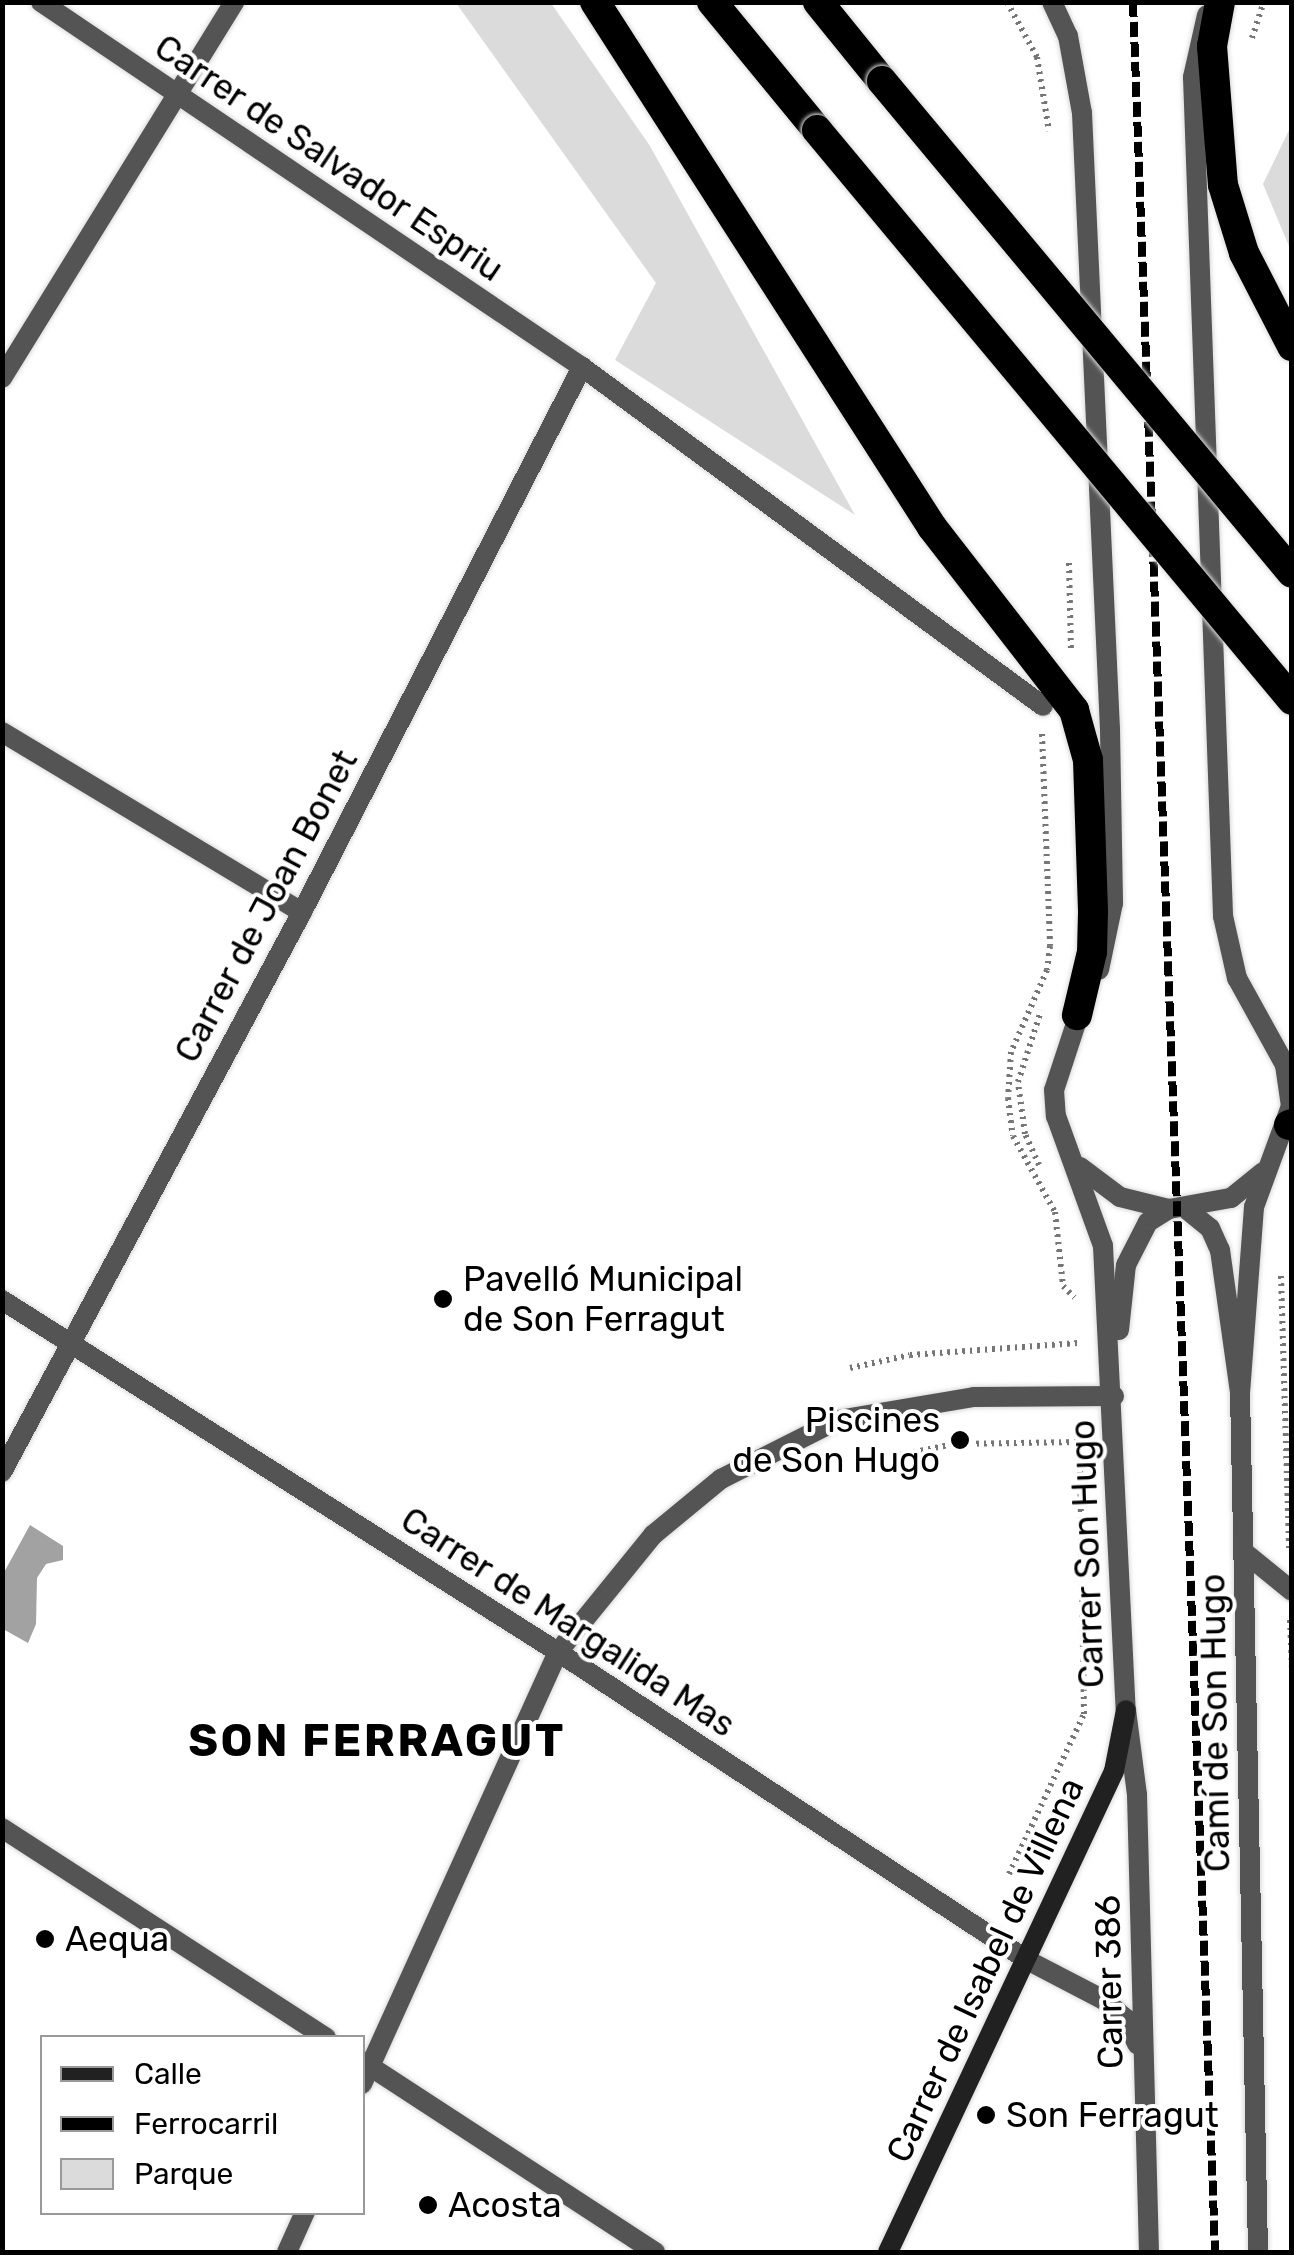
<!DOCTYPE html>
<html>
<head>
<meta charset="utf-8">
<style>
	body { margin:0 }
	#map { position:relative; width:1294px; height:2255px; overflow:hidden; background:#fff; font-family:Rubik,sans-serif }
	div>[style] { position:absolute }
	.green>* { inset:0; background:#dbdbdb }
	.water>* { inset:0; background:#a2a2a2 }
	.path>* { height:6px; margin-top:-3px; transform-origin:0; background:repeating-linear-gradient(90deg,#767676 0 2.5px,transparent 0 7.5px) }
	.roads { filter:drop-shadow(0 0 2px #dbdbdb) drop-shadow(0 0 2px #dbdbdb) }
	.street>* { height:20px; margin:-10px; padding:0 10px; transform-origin:10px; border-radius:10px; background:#545454 }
	.secondary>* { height:20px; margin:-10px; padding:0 10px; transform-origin:10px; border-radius:10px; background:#212121 }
	.highway>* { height:30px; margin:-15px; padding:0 15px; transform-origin:15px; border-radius:15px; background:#000 }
	.rail>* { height:8px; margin-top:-4px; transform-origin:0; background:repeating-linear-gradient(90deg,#000 0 15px,transparent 0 20px) }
	.bridges { filter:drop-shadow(0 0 2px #dbdbdb) drop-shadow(0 0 2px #dbdbdb) }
	.highway-bridge>* { height:30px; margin:-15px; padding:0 15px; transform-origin:15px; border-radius:15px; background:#000 }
	.dots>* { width:28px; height:28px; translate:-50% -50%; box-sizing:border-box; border:5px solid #fff; border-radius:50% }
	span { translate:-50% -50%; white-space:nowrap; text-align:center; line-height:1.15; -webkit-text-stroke:8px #fff; paint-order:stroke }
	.street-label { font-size:35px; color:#000 }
	.poi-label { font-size:35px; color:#000 }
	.left { translate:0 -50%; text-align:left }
	.right { translate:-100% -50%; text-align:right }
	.district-label { font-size:45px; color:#000; font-weight:700; letter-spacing:2.5px }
	.frame { position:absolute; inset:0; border:5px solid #000; pointer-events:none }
	.legend { position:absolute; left:40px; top:2035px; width:325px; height:180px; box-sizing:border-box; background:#fff; border:2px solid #999; margin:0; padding:12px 18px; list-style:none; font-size:30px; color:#000 }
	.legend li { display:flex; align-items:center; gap:20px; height:50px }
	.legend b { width:50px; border:2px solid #999 }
</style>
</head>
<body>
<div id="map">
	<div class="green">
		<div style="clip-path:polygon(456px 3px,551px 3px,650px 146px,855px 515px,615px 360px,656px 283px)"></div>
		<div style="clip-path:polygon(1291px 126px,1291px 251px,1263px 184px)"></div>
	</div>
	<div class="water">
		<div style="clip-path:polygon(30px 1525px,63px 1546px,63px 1560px,46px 1564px,37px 1578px,36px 1624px,28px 1643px,3px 1629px,2px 1576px)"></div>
	</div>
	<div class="path">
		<div style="left:1007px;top:2px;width:63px;rotate:61.4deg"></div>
		<div style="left:1037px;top:57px;width:75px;rotate:80.8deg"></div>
		<div style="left:1252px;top:38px;width:38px;rotate:-72deg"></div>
		<div style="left:1069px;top:563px;width:87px;rotate:88.7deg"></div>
		<div style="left:1042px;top:734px;width:212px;rotate:87.8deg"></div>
		<div style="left:1050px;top:946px;width:24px;rotate:97deg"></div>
		<div style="left:1047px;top:970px;width:90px;rotate:113.7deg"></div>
		<div style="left:1011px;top:1052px;width:46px;rotate:93.7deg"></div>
		<div style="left:1008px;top:1098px;width:38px;rotate:83deg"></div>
		<div style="left:1013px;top:1136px;width:87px;rotate:61.1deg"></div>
		<div style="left:1055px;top:1212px;width:74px;rotate:83.8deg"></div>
		<div style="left:1063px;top:1286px;width:16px;rotate:45deg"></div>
		<div style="left:1039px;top:1165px;width:34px;rotate:-114deg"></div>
		<div style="left:1025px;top:1134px;width:52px;rotate:-97.7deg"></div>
		<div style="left:1018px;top:1082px;width:75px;rotate:-72.1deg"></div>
		<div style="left:1281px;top:1276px;width:277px;rotate:88.3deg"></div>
		<div style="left:850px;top:1368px;width:61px;rotate:-12.2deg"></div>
		<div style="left:910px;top:1355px;width:168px;rotate:-4.1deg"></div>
		<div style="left:884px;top:1458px;width:71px;rotate:-11.3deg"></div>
		<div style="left:954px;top:1444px;width:125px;rotate:-0.9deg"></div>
		<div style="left:1290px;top:1620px;width:49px;rotate:87.7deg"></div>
		<div style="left:1009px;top:1874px;width:177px;rotate:-64.9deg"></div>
		<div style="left:1084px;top:1714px;width:255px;rotate:-90.9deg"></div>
	</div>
	<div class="roads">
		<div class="street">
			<div style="left:41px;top:2px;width:653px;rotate:34.01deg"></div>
			<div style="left:582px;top:367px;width:572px;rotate:36.33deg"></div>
			<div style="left:1052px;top:2px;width:38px;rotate:65deg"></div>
			<div style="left:1068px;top:36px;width:78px;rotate:79.7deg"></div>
			<div style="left:1082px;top:113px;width:617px;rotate:87.4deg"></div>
			<div style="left:1110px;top:729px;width:174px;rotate:89deg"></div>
			<div style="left:1113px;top:903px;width:68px;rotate:101.8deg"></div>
			<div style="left:1207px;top:15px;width:64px;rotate:102.7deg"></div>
			<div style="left:1193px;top:77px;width:840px;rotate:87.95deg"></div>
			<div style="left:1223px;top:916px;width:64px;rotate:77.3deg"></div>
			<div style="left:1237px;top:978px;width:99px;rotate:61.1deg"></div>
			<div style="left:1285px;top:1065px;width:41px;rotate:81.7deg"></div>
			<div style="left:1291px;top:1106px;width:108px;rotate:110.1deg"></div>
			<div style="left:1254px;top:1207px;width:186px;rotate:94.3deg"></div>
			<div style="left:2px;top:378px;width:442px;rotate:-58.3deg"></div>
			<div style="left:2px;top:732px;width:350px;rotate:31deg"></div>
			<div style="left:1082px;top:1005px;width:89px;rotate:108.2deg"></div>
			<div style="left:1054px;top:1090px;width:26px;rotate:86deg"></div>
			<div style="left:1056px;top:1116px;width:138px;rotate:70.1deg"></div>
			<div style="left:1103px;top:1246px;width:465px;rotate:87.2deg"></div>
			<div style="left:1126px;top:1710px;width:86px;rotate:82.6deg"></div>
			<div style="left:1137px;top:1795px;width:457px;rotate:88.5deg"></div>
			<div style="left:1080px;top:1167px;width:50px;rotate:36.9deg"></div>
			<div style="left:1120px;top:1197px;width:50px;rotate:13.8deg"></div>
			<div style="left:1169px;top:1209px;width:63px;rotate:-10.1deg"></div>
			<div style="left:1231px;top:1198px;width:41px;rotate:-39.1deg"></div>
			<div style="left:1185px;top:1208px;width:32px;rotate:39deg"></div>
			<div style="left:1210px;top:1228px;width:24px;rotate:66deg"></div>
			<div style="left:1220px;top:1250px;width:143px;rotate:82deg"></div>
			<div style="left:1240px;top:1392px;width:860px;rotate:88.8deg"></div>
			<div style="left:2px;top:1300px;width:658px;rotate:32.34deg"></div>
			<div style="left:558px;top:1652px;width:561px;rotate:33.29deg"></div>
			<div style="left:1027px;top:1960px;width:87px;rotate:27.5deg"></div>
			<div style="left:1104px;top:2000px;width:28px;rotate:41deg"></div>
			<div style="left:1125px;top:2018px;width:29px;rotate:65deg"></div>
			<div style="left:1119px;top:1330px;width:65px;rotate:-83.9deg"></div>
			<div style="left:1126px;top:1265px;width:48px;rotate:-62.9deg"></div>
			<div style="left:1148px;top:1222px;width:25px;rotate:-32deg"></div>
			<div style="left:2px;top:1472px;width:635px;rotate:-61.82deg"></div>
			<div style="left:302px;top:912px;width:613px;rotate:-62.81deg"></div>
			<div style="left:1244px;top:1552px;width:62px;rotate:39.1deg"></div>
			<div style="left:2px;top:1828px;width:386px;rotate:32.9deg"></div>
			<div style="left:362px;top:2061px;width:350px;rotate:33.1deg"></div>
			<div style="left:362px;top:2084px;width:474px;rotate:-65.6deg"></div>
			<div style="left:558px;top:1652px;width:151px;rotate:-50.9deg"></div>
			<div style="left:653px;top:1535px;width:88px;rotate:-39.5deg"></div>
			<div style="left:721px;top:1479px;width:131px;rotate:-26.8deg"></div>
			<div style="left:838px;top:1420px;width:138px;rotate:-9.6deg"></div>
			<div style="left:974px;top:1397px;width:140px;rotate:-0.4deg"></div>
			<div style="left:287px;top:2252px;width:44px;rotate:-65.8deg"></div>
		</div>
		<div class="secondary">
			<div style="left:888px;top:2252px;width:531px;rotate:-64.83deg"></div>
			<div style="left:1114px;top:1771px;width:62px;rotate:-78.9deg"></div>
		</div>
		<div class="highway">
			<div style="left:595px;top:2px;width:624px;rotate:57.3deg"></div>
			<div style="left:932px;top:527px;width:232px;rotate:52.2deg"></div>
			<div style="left:1074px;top:710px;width:52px;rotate:74.4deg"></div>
			<div style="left:1088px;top:760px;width:152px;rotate:88.1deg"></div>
			<div style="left:1093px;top:912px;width:40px;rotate:91.4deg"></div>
			<div style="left:1092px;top:952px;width:65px;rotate:103.4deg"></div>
			<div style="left:712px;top:2px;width:166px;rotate:50.6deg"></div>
			<div style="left:818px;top:2px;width:102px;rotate:51deg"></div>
			<div style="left:1220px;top:2px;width:45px;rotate:100.3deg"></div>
			<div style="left:1212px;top:46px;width:139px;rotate:85.5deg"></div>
			<div style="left:1223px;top:185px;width:71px;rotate:72.8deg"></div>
			<div style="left:1244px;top:253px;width:105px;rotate:62.7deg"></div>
			<div style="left:1289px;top:1125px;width:3px;rotate:-18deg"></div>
		</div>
	</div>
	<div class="rail">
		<div style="left:1133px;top:2px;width:2251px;rotate:87.91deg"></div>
	</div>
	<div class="bridges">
		<div class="highway-bridge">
			<div style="left:882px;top:81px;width:640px;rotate:50.19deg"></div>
			<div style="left:817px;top:130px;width:742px;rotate:50.19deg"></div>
		</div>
	</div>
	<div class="dots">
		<div style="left:443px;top:1299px;background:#000"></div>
		<div style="left:960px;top:1440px;background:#000"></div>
		<div style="left:45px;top:1939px;background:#000"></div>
		<div style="left:986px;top:2115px;background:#000"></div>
		<div style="left:428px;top:2205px;background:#000"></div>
	</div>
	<div class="street-label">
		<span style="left:329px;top:158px;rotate:34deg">Carrer de Salvador Espriu</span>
		<span style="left:266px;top:906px;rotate:-62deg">Carrer de Joan Bonet</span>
		<span style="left:1087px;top:1554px;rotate:-92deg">Carrer Son Hugo</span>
		<span style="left:568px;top:1622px;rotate:33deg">Carrer de Margalida Mas</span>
		<span style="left:1215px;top:1723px;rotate:-91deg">Camí de Son Hugo</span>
		<span style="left:985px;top:1970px;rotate:-65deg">Carrer de Isabel de Villena</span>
		<span style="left:1109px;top:1982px;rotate:-91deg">Carrer 386</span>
	</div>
	<div class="poi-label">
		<span class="left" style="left:463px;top:1299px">Pavelló Municipal<br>de Son Ferragut</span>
		<span class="right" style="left:940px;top:1440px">Piscines<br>de Son Hugo</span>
		<span class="left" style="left:65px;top:1939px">Aequa</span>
		<span class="left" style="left:1006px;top:2115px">Son Ferragut</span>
		<span class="left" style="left:448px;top:2205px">Acosta</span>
	</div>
	<div class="district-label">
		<span style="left:377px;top:1741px">SON FERRAGUT</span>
	</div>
	<div class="frame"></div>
	<ul class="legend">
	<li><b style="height:12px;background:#212121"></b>Calle</li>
	<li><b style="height:12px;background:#000"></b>Ferrocarril</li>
	<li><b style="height:28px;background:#dbdbdb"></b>Parque</li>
	</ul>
</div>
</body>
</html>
